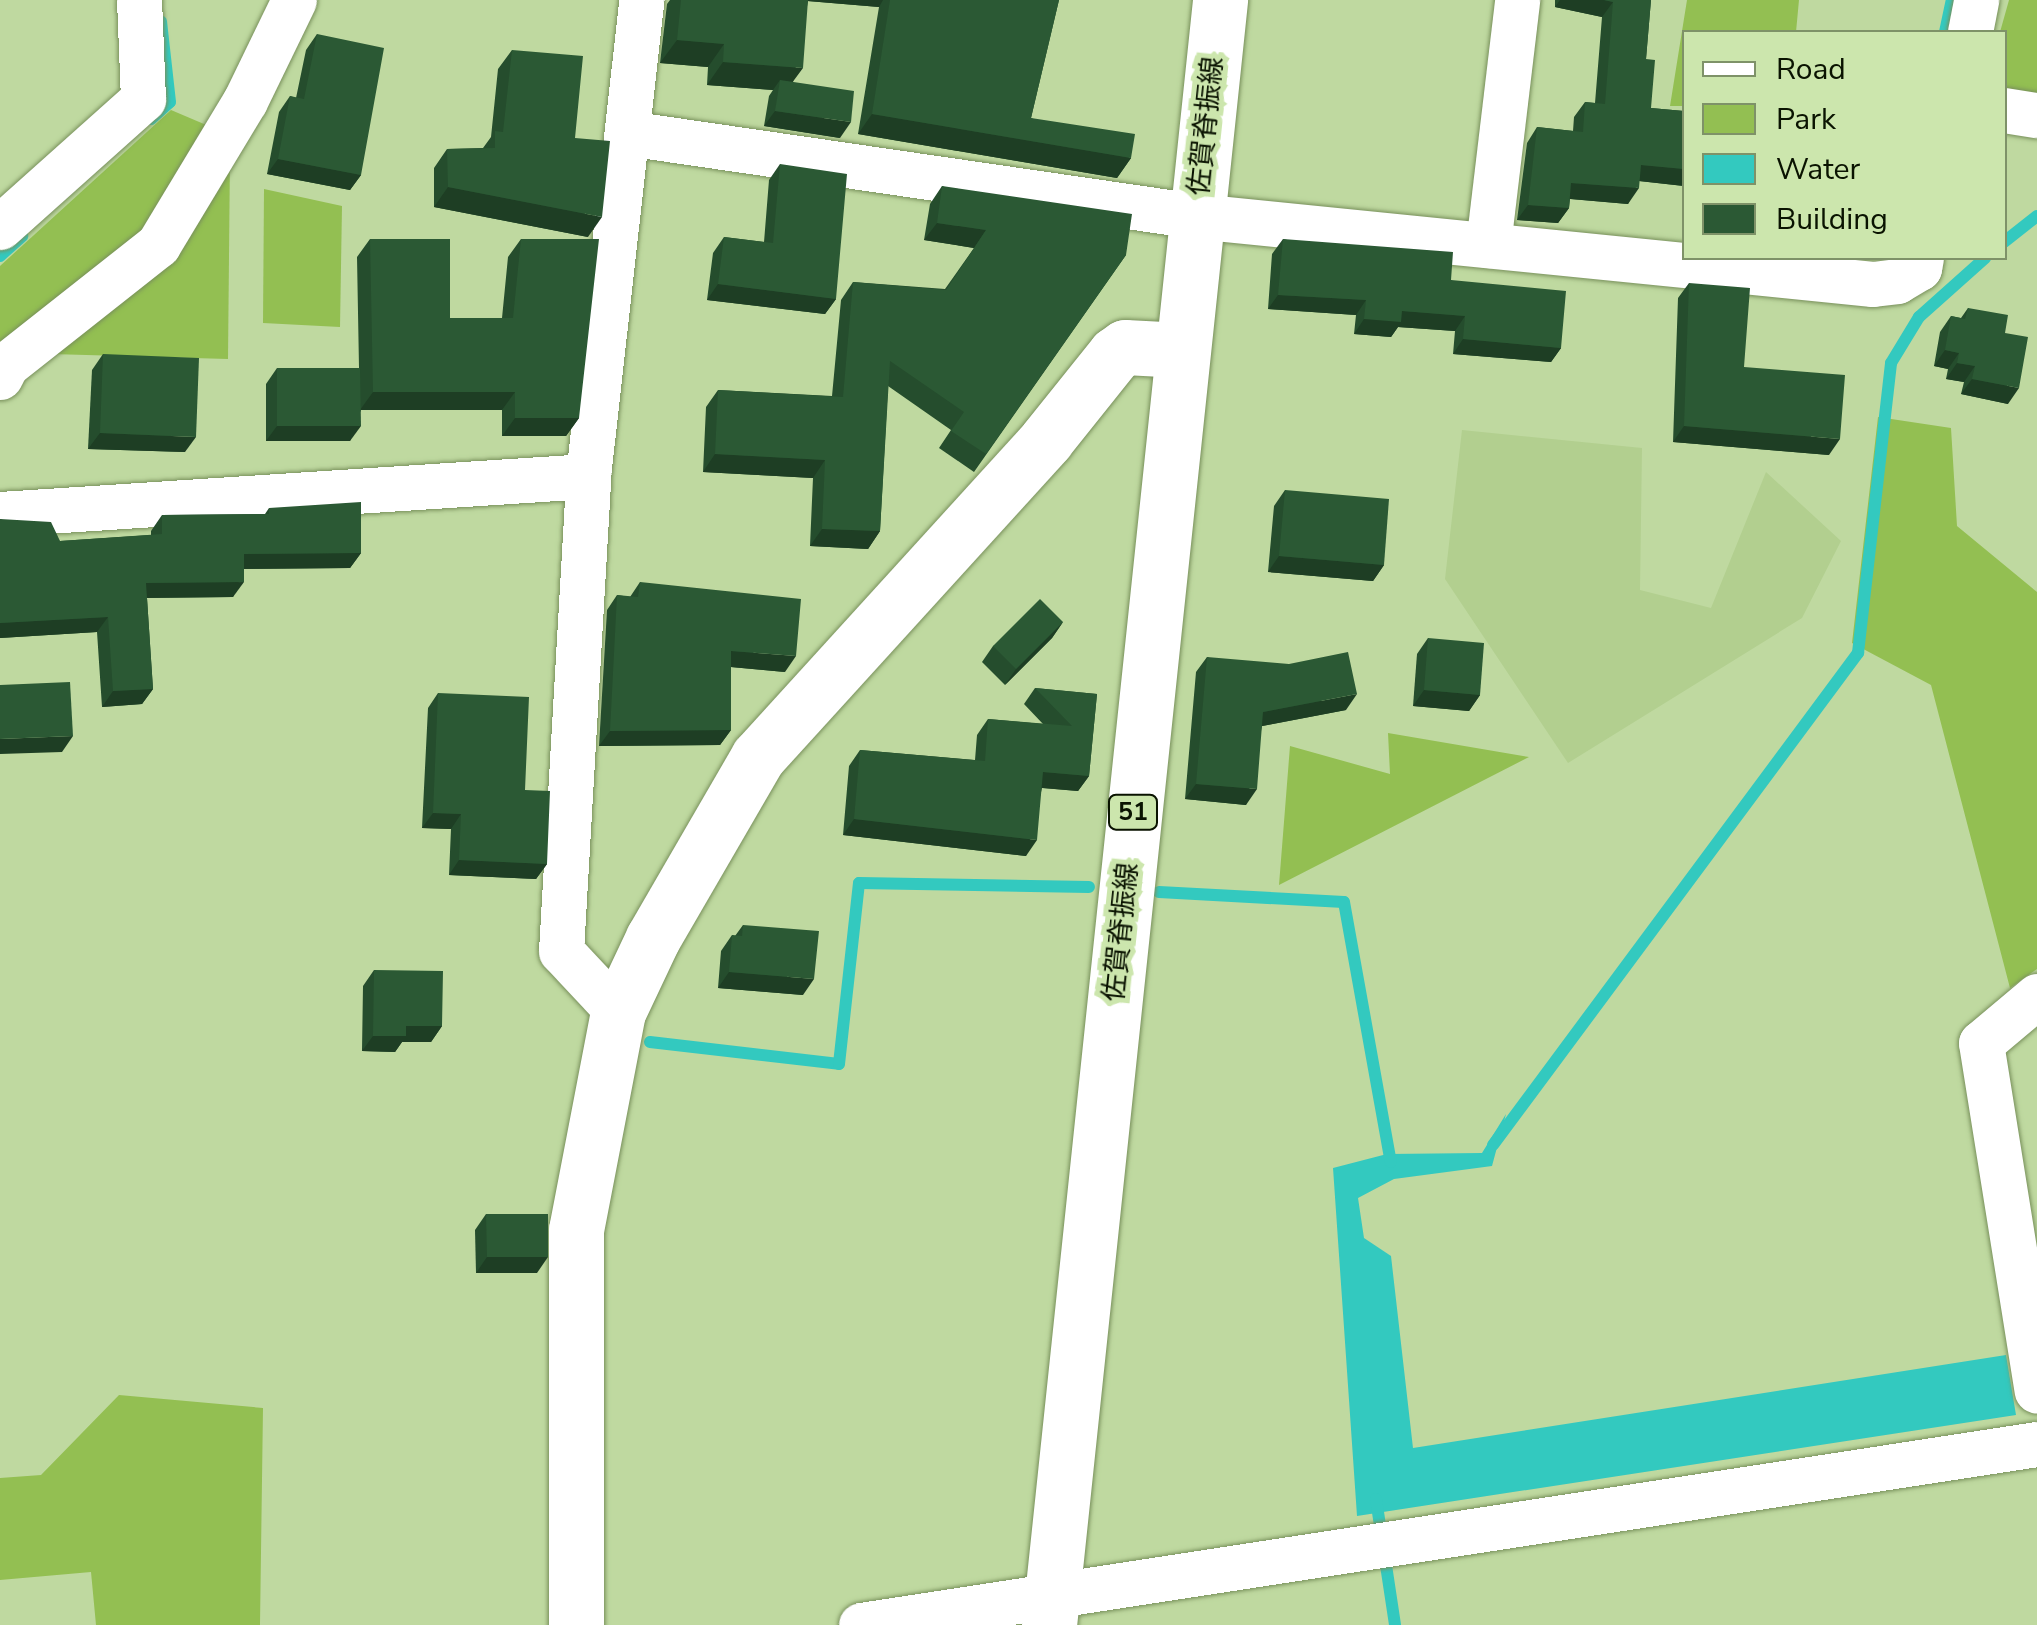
<!DOCTYPE html>
<html>
<head>
<meta charset="utf-8">
<style>
	body { margin:0 }
	#map { position:relative; width:2037px; height:1625px; overflow:hidden; background:#bfd9a0; font-family:"Nunito Sans","Noto Sans JP",sans-serif }
	div>[style] { position:absolute }
	.built>* { inset:0; background:#b2cf8f }
	.green>* { inset:0; background:#93bf52 }
	.water>* { inset:0; background:#33c9bf }
	.stream>* { height:12px; margin:-6px; padding:0 6px; transform-origin:6px; border-radius:6px; background:#33c9bf }
	.roads { filter:drop-shadow(0 0 2px #78905b) drop-shadow(0 0 2px #78905b) }
	.minor>* { height:45px; margin:-22.5px; padding:0 22.5px; transform-origin:22.5px; border-radius:22.5px; background:#fff }
	.tertiary>* { height:55px; margin:-27.5px; padding:0 27.5px; transform-origin:27.5px; border-radius:27.5px; background:#fff }
	.primary>* { height:55px; margin:-27.5px; padding:0 27.5px; transform-origin:27.5px; border-radius:27.5px; background:#fff }
	.wall>* { inset:0; background:#254d2d }
	.shaded-wall>* { inset:0; background:#1e3e24 }
	.building>* { inset:0; background:#2b5934 }
	span { translate:-50% -50%; white-space:nowrap; text-align:center; line-height:1.15; -webkit-text-stroke:10px #cce6ad; paint-order:stroke }
	.shield-label span { padding:2px 8px; background:#cce6ad; border:2px solid; border-radius:8px; -webkit-text-stroke-width:0 }
	.shield-label { font-size:25px; color:#0a1301; font-weight:700 }
	.street-label { font-size:28px; color:#0a1301 }
	.legend { position:absolute; left:1682px; top:30px; width:325px; height:230px; box-sizing:border-box; background:#cce6ad; border:2px solid #7e9268; margin:0; padding:12px 18px; list-style:none; font-size:30px; color:#0a1301 }
	.legend li { display:flex; align-items:center; gap:20px; height:50px }
	.legend b { width:50px; border:2px solid #7e9268 }
</style>
</head>
<body>
<div id="map">
	<div class="built">
		<div style="clip-path:polygon(1462px 430px,1642px 448px,1640px 590px,1711px 608px,1766px 472px,1841px 541px,1802px 618px,1568px 763px,1445px 579px)"></div>
	</div>
	<div class="green">
		<div style="clip-path:polygon(1687px 0,1799px 0,1796px 32px,1684px 32px,1684px 106px,1670px 106px)"></div>
		<div style="clip-path:polygon(2009px 0,2037px 0,2037px 100px,2005px 95px,2000px 32px)"></div>
		<div style="clip-path:polygon(171px 110px,211px 127px,155px 236px,0 351px,0 266px)"></div>
		<div style="clip-path:polygon(230px 154px,228px 359px,51px 354px)"></div>
		<div style="clip-path:polygon(264px 189px,342px 206px,340px 327px,263px 323px)"></div>
		<div style="clip-path:polygon(1878px 417px,1951px 428px,1957px 526px,2037px 592px,2037px 969px,2010px 988px,1931px 685px,1852px 643px)"></div>
		<div style="clip-path:polygon(1388px 733px,1529px 757px,1279px 885px,1290px 746px,1390px 774px)"></div>
		<div style="clip-path:polygon(119px 1395px,263px 1408px,260px 1625px,96px 1625px,91px 1572px,0 1580px,0 1478px,41px 1475px)"></div>
	</div>
	<div class="water">
		<div style="clip-path:polygon(1506px 1114px,1492px 1166px,1394px 1179px,1358px 1198px,1364px 1238px,1391px 1256px,1413px 1448px,2006px 1355px,2016px 1415px,1357px 1516px,1333px 1168px,1387px 1154px,1482px 1153px)"></div>
	</div>
	<div class="stream">
		<div style="left:1945px;top:32px;width:33px;rotate:-78deg"></div>
		<div style="left:151px;top:119px;width:25px;rotate:-42deg"></div>
		<div style="left:170px;top:102px;width:81px;rotate:-96.4deg"></div>
		<div style="left:2004px;top:242px;width:42px;rotate:-38.2deg"></div>
		<div style="left:0;top:256px;width:30px;rotate:-42deg"></div>
		<div style="left:1159px;top:892px;width:185px;rotate:3.1deg"></div>
		<div style="left:1344px;top:902px;width:264px;rotate:79.8deg"></div>
		<div style="left:650px;top:1042px;width:190px;rotate:6.6deg"></div>
		<div style="left:839px;top:1064px;width:182px;rotate:-83.7deg"></div>
		<div style="left:859px;top:883px;width:230px;rotate:1deg"></div>
		<div style="left:1493px;top:1145px;width:613px;rotate:-53.43deg"></div>
		<div style="left:1858px;top:653px;width:292px;rotate:-83.5deg"></div>
		<div style="left:1891px;top:363px;width:54px;rotate:-58.7deg"></div>
		<div style="left:1919px;top:317px;width:89px;rotate:-41.8deg"></div>
		<div style="left:1376px;top:1499px;width:127px;rotate:81.4deg"></div>
	</div>
	<div class="roads">
		<div class="minor">
			<div style="left:1970px;top:32px;width:33px;rotate:-79deg"></div>
			<div style="left:2004px;top:110px;width:33px;rotate:9deg"></div>
			<div style="left:627px;top:133px;width:575px;rotate:8.3deg"></div>
			<div style="left:1196px;top:216px;width:680px;rotate:5.74deg"></div>
			<div style="left:1873px;top:284px;width:24px;rotate:-7deg"></div>
			<div style="left:1897px;top:281px;width:26px;rotate:-31deg"></div>
			<div style="left:1919px;top:268px;width:10px;rotate:-79deg"></div>
			<div style="left:0;top:227px;width:192px;rotate:-41.8deg"></div>
			<div style="left:143px;top:99px;width:99px;rotate:-92.3deg"></div>
			<div style="left:1488px;top:245px;width:247px;rotate:-83.2deg"></div>
			<div style="left:0;top:377px;width:13px;rotate:-63deg"></div>
			<div style="left:6px;top:365px;width:194px;rotate:-38.3deg"></div>
			<div style="left:158px;top:245px;width:168px;rotate:-58.9deg"></div>
			<div style="left:245px;top:101px;width:112px;rotate:-64.1deg"></div>
			<div style="left:0;top:514px;width:589px;rotate:-3.7deg"></div>
			<div style="left:2037px;top:996px;width:73px;rotate:140deg"></div>
			<div style="left:1981px;top:1043px;width:352px;rotate:80.9deg"></div>
			<div style="left:618px;top:1012px;width:83px;rotate:-133.1deg"></div>
			<div style="left:561px;top:951px;width:476px;rotate:-86.7deg"></div>
			<div style="left:588px;top:476px;width:479px;rotate:-83.6deg"></div>
			<div style="left:861px;top:1625px;width:1190px;rotate:-8.75deg"></div>
		</div>
		<div class="tertiary">
			<div style="left:576px;top:1625px;width:395px;rotate:-90deg"></div>
			<div style="left:576px;top:1230px;width:222px;rotate:-79.1deg"></div>
			<div style="left:618px;top:1012px;width:82px;rotate:-64.7deg"></div>
			<div style="left:653px;top:938px;width:209px;rotate:-59.9deg"></div>
			<div style="left:758px;top:757px;width:428px;rotate:-47.7deg"></div>
			<div style="left:1046px;top:440px;width:110px;rotate:-51.3deg"></div>
			<div style="left:1115px;top:354px;width:12px;rotate:-35deg"></div>
			<div style="left:1125px;top:347px;width:57px;rotate:3deg"></div>
		</div>
		<div class="primary">
			<div style="left:1049px;top:1625px;width:1634px;rotate:-83.99deg"></div>
		</div>
	</div>
	<div class="wall">
		<div style="clip-path:polygon(670px 0,1059px 0,1031px 118px,1131px 158px,1117px 178px,858px 134px,879px 7px,808px 1px,793px 82px,840px 138px,764px 126px,769px 96px,773px 90px,707px 85px,708px 67px,660px 63px,667px 4px)"></div>
		<div style="clip-path:polygon(1555px 0,1651px 0,1646px 59px,1651px 108px,1684px 111px,1684px 186px,1639px 181px,1628px 204px,1570px 199px,1569px 208px,1558px 223px,1517px 220px,1527px 143px,1537px 127px,1573px 131px,1574px 117px,1585px 102px,1595px 103px,1602px 17px,1555px 7px)"></div>
		<div style="clip-path:polygon(317px 34px,361px 175px,350px 190px,267px 174px,279px 112px,290px 96px,296px 98px,306px 50px)"></div>
		<div style="clip-path:polygon(512px 50px,575px 138px,588px 237px,434px 207px,434px 168px,447px 149px,483px 148px,491px 137px,498px 69px)"></div>
		<div style="clip-path:polygon(780px 164px,836px 299px,825px 314px,707px 300px,713px 253px,724px 237px,764px 242px,769px 180px)"></div>
		<div style="clip-path:polygon(942px 186px,1126px 255px,974px 472px,939px 448px,951px 430px,888px 386px,880px 531px,868px 549px,810px 546px,813px 478px,703px 472px,706px 407px,718px 390px,832px 396px,841px 300px,853px 282px,945px 289px,974px 248px,924px 240px,930px 204px)"></div>
		<div style="clip-path:polygon(370px 239px,450px 318px,502px 318px,508px 257px,521px 239px,579px 418px,566px 436px,502px 436px,502px 410px,361px 410px,350px 441px,266px 441px,266px 384px,277px 368px,359px 368px,357px 257px)"></div>
		<div style="clip-path:polygon(1283px 239px,1451px 280px,1561px 348px,1551px 362px,1453px 354px,1455px 331px,1398px 327px,1391px 337px,1354px 334px,1356px 315px,1268px 309px,1272px 254px)"></div>
		<div style="clip-path:polygon(1689px 283px,1744px 367px,1829px 455px,1673px 442px,1678px 298px)"></div>
		<div style="clip-path:polygon(1968px 308px,2005px 333px,2008px 404px,1961px 394px,1964px 382px,1946px 379px,1948px 369px,1934px 366px,1940px 332px,1951px 316px,1961px 318px)"></div>
		<div style="clip-path:polygon(103px 354px,185px 452px,88px 449px,92px 370px)"></div>
		<div style="clip-path:polygon(1285px 490px,1384px 565px,1373px 581px,1268px 572px,1274px 506px)"></div>
		<div style="clip-path:polygon(269px 508px,361px 553px,350px 568px,244px 569px,233px 597px,147px 598px,153px 689px,142px 704px,102px 707px,97px 632px,0 638px,0 519px,60px 541px,151px 535px,151px 531px,162px 515px,265px 514px)"></div>
		<div style="clip-path:polygon(640px 582px,785px 672px,731px 667px,731px 730px,720px 745px,599px 746px,607px 610px,617px 595px,630px 597px)"></div>
		<div style="clip-path:polygon(1063px 622px,1052px 638px,1005px 685px,982px 662px,993px 646px)"></div>
		<div style="clip-path:polygon(1428px 638px,1480px 695px,1469px 711px,1413px 706px,1417px 654px)"></div>
		<div style="clip-path:polygon(1207px 657px,1346px 710px,1262px 726px,1246px 805px,1185px 799px,1196px 672px)"></div>
		<div style="clip-path:polygon(1035px 688px,1097px 694px,1089px 776px,1078px 791px,1042px 788px,1026px 856px,843px 835px,849px 766px,860px 750px,975px 760px,977px 735px,988px 719px,1043px 724px,1024px 704px)"></div>
		<div style="clip-path:polygon(438px 693px,525px 790px,547px 864px,536px 879px,449px 875px,451px 829px,422px 828px,428px 708px)"></div>
		<div style="clip-path:polygon(743px 925px,803px 995px,718px 988px,721px 951px,732px 935px,735px 936px)"></div>
		<div style="clip-path:polygon(374px 970px,442px 1026px,431px 1042px,402px 1042px,395px 1052px,362px 1051px,363px 986px)"></div>
		<div style="clip-path:polygon(486px 1214px,537px 1273px,476px 1273px,475px 1230px)"></div>
	</div>
	<div class="shaded-wall">
		<div style="clip-path:polygon(807px 0,883px 0,879px 7px,807px 1px)"></div>
		<div style="clip-path:polygon(1560px 0,1604px 0,1613px 2px,1602px 17px,1555px 7px)"></div>
		<div style="clip-path:polygon(677px 40px,724px 44px,708px 67px,660px 63px)"></div>
		<div style="clip-path:polygon(723px 62px,803px 68px,786px 91px,780px 80px,773px 90px,707px 85px)"></div>
		<div style="clip-path:polygon(775px 111px,851px 122px,840px 138px,764px 126px)"></div>
		<div style="clip-path:polygon(872px 114px,1131px 158px,1117px 178px,858px 134px)"></div>
		<div style="clip-path:polygon(278px 159px,361px 175px,350px 190px,267px 174px)"></div>
		<div style="clip-path:polygon(1641px 165px,1684px 169px,1684px 186px,1630px 180px)"></div>
		<div style="clip-path:polygon(1571px 183px,1639px 188px,1628px 204px,1560px 198px)"></div>
		<div style="clip-path:polygon(448px 187px,602px 217px,588px 237px,434px 207px)"></div>
		<div style="clip-path:polygon(1528px 205px,1569px 208px,1558px 223px,1517px 220px)"></div>
		<div style="clip-path:polygon(937px 223px,986px 230px,974px 248px,924px 240px)"></div>
		<div style="clip-path:polygon(718px 284px,836px 299px,825px 314px,707px 300px)"></div>
		<div style="clip-path:polygon(1278px 295px,1366px 300px,1356px 315px,1268px 309px)"></div>
		<div style="clip-path:polygon(1402px 311px,1465px 316px,1455px 331px,1398px 327px,1391px 337px,1354px 334px,1364px 319px)"></div>
		<div style="clip-path:polygon(1463px 339px,1561px 348px,1551px 362px,1453px 354px)"></div>
		<div style="clip-path:polygon(1945px 350px,1959px 353px,1948px 369px,1934px 366px)"></div>
		<div style="clip-path:polygon(1957px 363px,1975px 366px,1964px 382px,1946px 379px)"></div>
		<div style="clip-path:polygon(1972px 379px,2019px 388px,2008px 404px,1961px 394px)"></div>
		<div style="clip-path:polygon(373px 392px,515px 392px,502px 410px,360px 410px)"></div>
		<div style="clip-path:polygon(515px 418px,579px 418px,566px 436px,502px 436px)"></div>
		<div style="clip-path:polygon(277px 426px,361px 426px,350px 441px,266px 441px)"></div>
		<div style="clip-path:polygon(1684px 426px,1840px 439px,1829px 455px,1673px 442px)"></div>
		<div style="clip-path:polygon(100px 433px,196px 437px,185px 452px,88px 449px)"></div>
		<div style="clip-path:polygon(715px 454px,825px 460px,813px 478px,703px 472px)"></div>
		<div style="clip-path:polygon(822px 529px,880px 531px,868px 549px,810px 546px)"></div>
		<div style="clip-path:polygon(361px 553px,350px 568px,233px 569px,244px 554px)"></div>
		<div style="clip-path:polygon(1279px 556px,1384px 565px,1373px 581px,1268px 572px)"></div>
		<div style="clip-path:polygon(244px 582px,233px 597px,135px 598px,146px 583px)"></div>
		<div style="clip-path:polygon(108px 617px,97px 632px,0 638px,0 623px)"></div>
		<div style="clip-path:polygon(1063px 622px,1052px 638px,1005px 685px,1016px 669px)"></div>
		<div style="clip-path:polygon(731px 651px,796px 656px,785px 672px,720px 666px)"></div>
		<div style="clip-path:polygon(153px 689px,142px 704px,102px 707px,113px 691px)"></div>
		<div style="clip-path:polygon(1424px 690px,1480px 695px,1469px 711px,1413px 706px)"></div>
		<div style="clip-path:polygon(1357px 694px,1346px 710px,1252px 728px,1263px 712px)"></div>
		<div style="clip-path:polygon(731px 730px,720px 745px,599px 746px,610px 731px)"></div>
		<div style="clip-path:polygon(73px 736px,62px 752px,0 754px,0 739px)"></div>
		<div style="clip-path:polygon(1043px 772px,1089px 776px,1078px 791px,1032px 787px)"></div>
		<div style="clip-path:polygon(1196px 784px,1257px 789px,1246px 805px,1185px 799px)"></div>
		<div style="clip-path:polygon(433px 813px,461px 814px,451px 829px,422px 828px)"></div>
		<div style="clip-path:polygon(854px 819px,1037px 840px,1026px 856px,843px 835px)"></div>
		<div style="clip-path:polygon(459px 860px,547px 864px,536px 879px,449px 875px)"></div>
		<div style="clip-path:polygon(729px 972px,814px 979px,803px 995px,718px 988px)"></div>
		<div style="clip-path:polygon(406px 1026px,442px 1026px,431px 1042px,402px 1042px,395px 1052px,362px 1051px,373px 1036px)"></div>
		<div style="clip-path:polygon(487px 1257px,548px 1257px,537px 1273px,476px 1273px)"></div>
	</div>
	<div class="building">
		<div style="clip-path:polygon(681px 0,808px 0,803px 68px,723px 62px,724px 44px,677px 40px)"></div>
		<div style="clip-path:polygon(890px 0,1059px 0,1031px 118px,1135px 134px,1131px 158px,872px 114px)"></div>
		<div style="clip-path:polygon(1604px 0,1651px 0,1646px 59px,1655px 60px,1651px 108px,1684px 111px,1684px 169px,1641px 165px,1639px 188px,1571px 183px,1569px 208px,1528px 205px,1537px 127px,1583px 132px,1585px 102px,1605px 104px,1613px 2px)"></div>
		<div style="clip-path:polygon(317px 34px,384px 48px,361px 175px,278px 159px,290px 96px,304px 99px)"></div>
		<div style="clip-path:polygon(512px 50px,583px 56px,575px 138px,610px 141px,602px 217px,448px 187px,447px 149px,495px 148px,495px 131px,503px 132px)"></div>
		<div style="clip-path:polygon(780px 80px,854px 91px,851px 122px,775px 111px)"></div>
		<div style="clip-path:polygon(780px 164px,847px 174px,836px 299px,718px 284px,724px 237px,773px 243px)"></div>
		<div style="clip-path:polygon(942px 186px,1132px 214px,1126px 255px,986px 454px,951px 431px,964px 412px,890px 361px,880px 531px,822px 529px,825px 460px,715px 454px,718px 390px,843px 397px,853px 282px,946px 290px,986px 230px,937px 223px)"></div>
		<div style="clip-path:polygon(370px 239px,450px 239px,450px 318px,513px 318px,521px 239px,599px 239px,579px 418px,515px 418px,515px 392px,373px 392px)"></div>
		<div style="clip-path:polygon(1283px 239px,1453px 252px,1451px 280px,1566px 291px,1561px 348px,1463px 339px,1465px 316px,1402px 311px,1401px 322px,1364px 319px,1366px 300px,1278px 295px)"></div>
		<div style="clip-path:polygon(1689px 283px,1750px 288px,1744px 367px,1845px 375px,1840px 439px,1684px 426px)"></div>
		<div style="clip-path:polygon(1968px 308px,2008px 315px,2005px 333px,2028px 337px,2019px 388px,1972px 379px,1975px 366px,1957px 363px,1959px 353px,1945px 350px,1951px 316px,1965px 319px)"></div>
		<div style="clip-path:polygon(103px 354px,199px 358px,196px 437px,100px 433px)"></div>
		<div style="clip-path:polygon(277px 368px,360px 368px,361px 426px,277px 426px)"></div>
		<div style="clip-path:polygon(1285px 490px,1389px 499px,1384px 565px,1279px 556px)"></div>
		<div style="clip-path:polygon(361px 502px,361px 553px,244px 554px,244px 582px,146px 583px,153px 689px,113px 691px,108px 617px,0 623px,0 519px,51px 522px,60px 541px,162px 534px,162px 515px,269px 514px,269px 508px)"></div>
		<div style="clip-path:polygon(640px 582px,801px 599px,796px 656px,731px 651px,731px 730px,610px 731px,617px 595px,638px 597px)"></div>
		<div style="clip-path:polygon(1040px 599px,1063px 622px,1016px 669px,993px 646px)"></div>
		<div style="clip-path:polygon(1428px 638px,1484px 643px,1480px 695px,1424px 690px)"></div>
		<div style="clip-path:polygon(1348px 652px,1357px 694px,1263px 712px,1257px 789px,1196px 784px,1207px 657px,1289px 664px)"></div>
		<div style="clip-path:polygon(70px 682px,73px 736px,0 739px,0 685px)"></div>
		<div style="clip-path:polygon(1035px 688px,1097px 694px,1089px 776px,1043px 772px,1037px 840px,854px 819px,860px 750px,985px 761px,988px 719px,1072px 726px)"></div>
		<div style="clip-path:polygon(438px 693px,529px 697px,525px 790px,550px 791px,547px 864px,459px 860px,461px 814px,433px 813px)"></div>
		<div style="clip-path:polygon(743px 925px,819px 931px,814px 979px,729px 972px,732px 935px,742px 936px)"></div>
		<div style="clip-path:polygon(374px 970px,443px 971px,442px 1026px,406px 1026px,406px 1036px,373px 1036px)"></div>
		<div style="clip-path:polygon(486px 1214px,548px 1214px,548px 1257px,487px 1257px)"></div>
	</div>
	<div class="shield-label">
		<span style="left:1133px;top:812px">51</span>
	</div>
	<div class="street-label">
		<span style="left:1206px;top:126px;rotate:-84deg">佐賀脊振線</span>
		<span style="left:1121px;top:932px;rotate:-84deg">佐賀脊振線</span>
	</div>
	<ul class="legend">
	<li><b style="height:12px;background:#fff"></b>Road</li>
	<li><b style="height:28px;background:#93bf52"></b>Park</li>
	<li><b style="height:28px;background:#33c9bf"></b>Water</li>
	<li><b style="height:28px;background:#2b5934"></b>Building</li>
	</ul>
</div>
</body>
</html>
